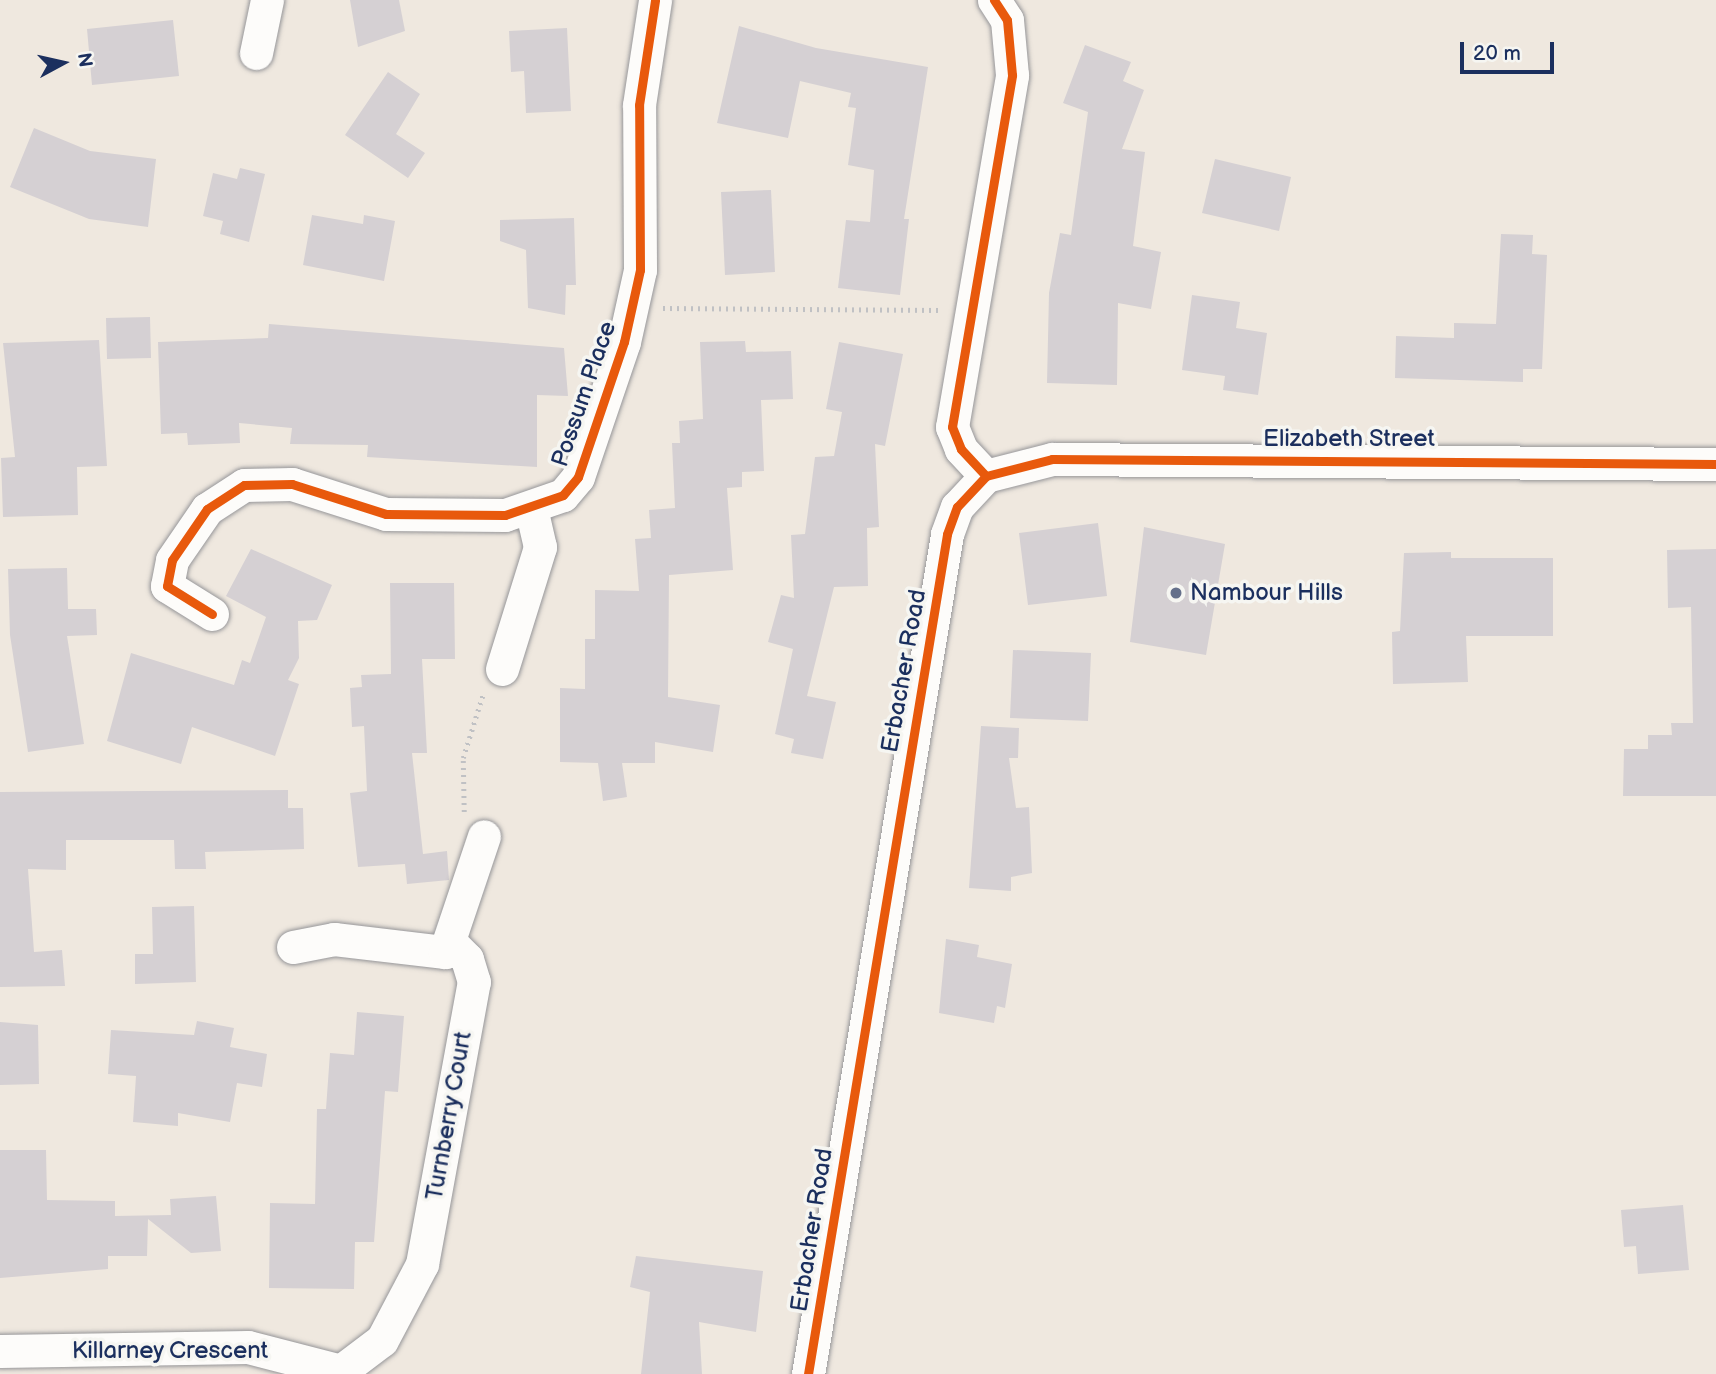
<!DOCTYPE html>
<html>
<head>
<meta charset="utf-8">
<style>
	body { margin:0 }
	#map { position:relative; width:1716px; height:1374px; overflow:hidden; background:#efe8df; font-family:"Balsamiq Sans",sans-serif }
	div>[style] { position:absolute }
	.building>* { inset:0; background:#d5d0d3 }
	.path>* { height:4.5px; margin-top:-2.25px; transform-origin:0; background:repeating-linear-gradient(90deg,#c0c1c4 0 2px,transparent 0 7px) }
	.roads { filter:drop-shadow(0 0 2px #969699) drop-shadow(0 0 2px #969699) }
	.minor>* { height:33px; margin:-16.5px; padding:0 16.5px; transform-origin:16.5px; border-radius:16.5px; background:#fdfcfa }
	.cycleway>* { height:9px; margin:-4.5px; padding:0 4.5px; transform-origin:4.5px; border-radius:4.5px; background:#e8590c }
	.dots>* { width:19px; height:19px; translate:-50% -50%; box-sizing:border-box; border:4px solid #f6f6f2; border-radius:50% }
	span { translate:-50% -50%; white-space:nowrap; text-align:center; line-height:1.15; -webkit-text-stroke:7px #f6f6f2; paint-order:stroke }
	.street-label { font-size:24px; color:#1b2f5e }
	.poi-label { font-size:24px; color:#1b2f5e }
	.left { translate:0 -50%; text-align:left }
	.north { position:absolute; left:28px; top:28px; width:70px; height:70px; -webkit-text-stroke:5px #f6f6f2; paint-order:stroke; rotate:82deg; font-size:19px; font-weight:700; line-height:28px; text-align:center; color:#1b2f5e }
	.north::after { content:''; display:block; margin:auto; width:24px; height:32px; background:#1b2f5e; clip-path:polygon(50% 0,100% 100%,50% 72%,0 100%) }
	.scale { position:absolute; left:1460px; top:42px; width:94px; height:32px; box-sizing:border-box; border:4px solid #1b2f5e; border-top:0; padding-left:9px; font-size:21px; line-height:24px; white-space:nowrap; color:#1b2f5e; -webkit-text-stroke:5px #f6f6f2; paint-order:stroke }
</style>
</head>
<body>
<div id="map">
	<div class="building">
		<div style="clip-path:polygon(350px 0,399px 0,405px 31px,358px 47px)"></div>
		<div style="clip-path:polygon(173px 20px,179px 76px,92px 85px,87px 29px)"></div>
		<div style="clip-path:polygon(739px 26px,816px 48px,928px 67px,904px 219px,909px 219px,900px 295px,838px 288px,846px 220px,870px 222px,874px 170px,848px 165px,856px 108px,848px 107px,851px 93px,800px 81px,788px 138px,717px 123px)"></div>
		<div style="clip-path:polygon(567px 28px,571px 111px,526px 113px,524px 71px,511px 72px,509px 31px)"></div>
		<div style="clip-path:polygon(1085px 45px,1131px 62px,1123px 81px,1144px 90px,1122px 149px,1145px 152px,1133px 246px,1161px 252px,1151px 309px,1118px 303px,1117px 385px,1047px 383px,1049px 293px,1060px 233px,1071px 235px,1088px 112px,1063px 103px)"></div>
		<div style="clip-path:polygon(388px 72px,420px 94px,396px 134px,425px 153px,408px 178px,345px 135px)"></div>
		<div style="clip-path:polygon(34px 128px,90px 151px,156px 159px,148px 227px,89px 219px,10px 187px)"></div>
		<div style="clip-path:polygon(1215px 159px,1291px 177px,1279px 231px,1202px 213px)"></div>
		<div style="clip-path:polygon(240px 168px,265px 174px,249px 242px,220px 234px,223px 221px,203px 216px,213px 173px,237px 179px)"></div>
		<div style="clip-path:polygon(771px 190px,775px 272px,725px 275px,721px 192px)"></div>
		<div style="clip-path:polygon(312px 215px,363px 224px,364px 215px,395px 221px,384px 281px,303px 265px)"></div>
		<div style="clip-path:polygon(574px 218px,576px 285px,566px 285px,565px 315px,528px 308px,526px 250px,500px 241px,500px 220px)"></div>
		<div style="clip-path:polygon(1501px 234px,1533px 235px,1532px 254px,1547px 255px,1542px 369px,1523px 369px,1523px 382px,1395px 378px,1396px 336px,1454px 338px,1454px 323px,1496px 324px)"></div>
		<div style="clip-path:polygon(1192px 295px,1240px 302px,1236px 328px,1267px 333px,1258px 395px,1223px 390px,1225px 376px,1182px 370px)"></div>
		<div style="clip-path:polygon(150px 317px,151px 358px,107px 359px,106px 318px)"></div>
		<div style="clip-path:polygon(269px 324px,564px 348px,568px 396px,537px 395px,537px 467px,367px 457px,368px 445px,290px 444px,292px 428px,239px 423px,240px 443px,188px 445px,187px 433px,161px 434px,158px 342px,268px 338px)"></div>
		<div style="clip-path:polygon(99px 340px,107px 466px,77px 467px,78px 515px,3px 517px,1px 458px,15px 457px,3px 343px)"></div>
		<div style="clip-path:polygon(745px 341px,746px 352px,791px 351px,793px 399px,761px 400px,764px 471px,742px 472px,742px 487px,727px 488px,733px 570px,669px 575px,668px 697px,720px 705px,713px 752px,655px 742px,655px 763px,622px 763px,627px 797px,603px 801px,598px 763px,560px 762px,560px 688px,585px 689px,585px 639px,595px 639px,595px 590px,639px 591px,635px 539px,651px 538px,649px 510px,675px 508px,672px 443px,680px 443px,679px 421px,703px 419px,700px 342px)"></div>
		<div style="clip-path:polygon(839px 342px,903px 354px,885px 446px,875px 444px,879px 527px,867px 528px,868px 586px,834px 587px,807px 696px,836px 702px,823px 759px,791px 753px,794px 739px,775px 734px,793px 649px,768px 642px,781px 595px,794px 598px,791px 535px,805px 534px,815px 457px,834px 456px,842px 412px,826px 409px)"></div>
		<div style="clip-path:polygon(1098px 523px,1107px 596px,1028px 605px,1019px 533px)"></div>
		<div style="clip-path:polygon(1144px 527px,1225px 544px,1206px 655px,1130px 642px)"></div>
		<div style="clip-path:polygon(251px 549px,332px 585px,317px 620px,298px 621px,299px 658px,288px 680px,299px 684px,275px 756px,192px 727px,181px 764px,107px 741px,131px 653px,234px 685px,242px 660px,250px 663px,266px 617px,226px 596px)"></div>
		<div style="clip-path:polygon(1716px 549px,1716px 796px,1623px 796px,1624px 749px,1648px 749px,1648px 735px,1672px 735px,1671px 723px,1693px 723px,1691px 607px,1668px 608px,1667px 550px)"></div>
		<div style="clip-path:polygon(1451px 552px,1451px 558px,1553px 558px,1553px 636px,1466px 636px,1468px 682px,1393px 684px,1392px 632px,1400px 631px,1404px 553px)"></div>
		<div style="clip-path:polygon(67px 568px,68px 609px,96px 609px,97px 635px,67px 636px,84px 744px,28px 752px,10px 635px,8px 569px)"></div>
		<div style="clip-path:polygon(390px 583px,454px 583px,455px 659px,422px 659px,427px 753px,412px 753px,423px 854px,447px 851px,449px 880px,407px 884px,405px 864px,358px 867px,350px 793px,367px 791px,364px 726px,352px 727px,350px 688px,362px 687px,361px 675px,391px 674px)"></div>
		<div style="clip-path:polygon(1013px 650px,1091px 653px,1088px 721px,1010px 718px)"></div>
		<div style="clip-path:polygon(981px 726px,1019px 728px,1018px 758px,1009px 758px,1016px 808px,1029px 807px,1032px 873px,1011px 877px,1011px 891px,969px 888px)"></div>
		<div style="clip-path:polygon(288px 790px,288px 808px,303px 808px,304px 849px,205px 852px,206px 869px,175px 869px,174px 840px,66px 840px,66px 870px,28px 869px,34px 952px,62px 950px,65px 986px,0 987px,0 792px)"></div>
		<div style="clip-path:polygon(194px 906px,196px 982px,135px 984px,135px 954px,153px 954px,152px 907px)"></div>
		<div style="clip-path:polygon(946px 939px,979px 945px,977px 957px,1012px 964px,1005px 1008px,997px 1006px,994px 1023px,939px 1013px)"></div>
		<div style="clip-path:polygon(357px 1012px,404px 1016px,398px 1092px,385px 1091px,374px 1242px,355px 1242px,354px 1289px,269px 1288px,270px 1203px,315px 1204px,317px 1109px,326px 1109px,330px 1053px,354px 1055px)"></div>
		<div style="clip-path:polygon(197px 1021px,234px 1028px,230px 1047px,267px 1054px,262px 1087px,237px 1083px,230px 1122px,178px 1113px,178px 1126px,133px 1122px,136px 1076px,108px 1074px,111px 1030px,194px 1035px)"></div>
		<div style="clip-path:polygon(0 1022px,38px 1025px,39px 1084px,0 1085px)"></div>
		<div style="clip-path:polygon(0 1150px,46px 1150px,47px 1200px,115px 1201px,115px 1216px,171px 1215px,170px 1199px,216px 1196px,221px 1251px,191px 1253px,148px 1219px,147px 1256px,108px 1256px,108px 1269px,0 1278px)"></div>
		<div style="clip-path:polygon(1683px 1205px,1689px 1270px,1638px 1274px,1636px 1246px,1624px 1247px,1621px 1210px)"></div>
		<div style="clip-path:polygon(636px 1256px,763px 1271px,756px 1332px,699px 1322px,702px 1374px,641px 1374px,650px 1292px,630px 1287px)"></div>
	</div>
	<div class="path">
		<div style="left:663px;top:308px;width:278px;rotate:0.4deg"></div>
		<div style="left:464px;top:812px;width:54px;rotate:-91.1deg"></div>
		<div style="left:463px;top:758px;width:67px;rotate:-72.6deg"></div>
	</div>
	<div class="roads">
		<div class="minor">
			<div style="left:256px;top:53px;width:54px;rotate:-78.3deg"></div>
			<div style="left:986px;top:476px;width:68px;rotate:-14.4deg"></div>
			<div style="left:1052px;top:459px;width:664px;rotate:0.43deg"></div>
			<div style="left:212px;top:614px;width:53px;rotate:-148.1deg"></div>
			<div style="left:167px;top:586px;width:26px;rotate:-79deg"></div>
			<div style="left:172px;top:560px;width:62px;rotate:-55.5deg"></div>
			<div style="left:207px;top:509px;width:44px;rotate:-33deg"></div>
			<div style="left:244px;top:485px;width:48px;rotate:-1.2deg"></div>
			<div style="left:292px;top:484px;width:99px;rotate:17.7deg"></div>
			<div style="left:386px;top:514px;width:119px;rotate:0.5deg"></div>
			<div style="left:505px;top:515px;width:61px;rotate:-19deg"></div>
			<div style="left:563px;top:495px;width:23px;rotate:-50deg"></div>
			<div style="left:578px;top:477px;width:143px;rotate:-71.2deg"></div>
			<div style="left:624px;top:342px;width:74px;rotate:-77.5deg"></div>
			<div style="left:640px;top:270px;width:165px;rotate:-90.3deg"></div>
			<div style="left:639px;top:105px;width:106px;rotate:-81.3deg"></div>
			<div style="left:502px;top:669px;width:128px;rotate:-72.7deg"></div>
			<div style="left:540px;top:547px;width:40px;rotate:-103deg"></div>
			<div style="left:293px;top:947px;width:42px;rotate:-11deg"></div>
			<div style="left:334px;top:939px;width:112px;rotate:6.7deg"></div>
			<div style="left:445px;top:952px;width:122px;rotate:-71.4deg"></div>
			<div style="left:0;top:1351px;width:248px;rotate:-0.9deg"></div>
			<div style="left:248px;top:1347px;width:92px;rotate:14.5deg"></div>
			<div style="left:337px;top:1374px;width:56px;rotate:-37.1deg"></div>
			<div style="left:382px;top:1340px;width:86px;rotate:-62.2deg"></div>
			<div style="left:422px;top:1264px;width:287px;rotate:-79.6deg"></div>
			<div style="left:474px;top:982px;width:24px;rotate:-107deg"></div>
			<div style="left:467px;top:959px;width:23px;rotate:-135deg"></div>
			<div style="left:808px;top:1374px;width:851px;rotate:-80.6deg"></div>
			<div style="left:947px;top:534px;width:29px;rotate:-70deg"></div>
			<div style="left:957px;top:507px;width:42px;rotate:-46.9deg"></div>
			<div style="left:986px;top:476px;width:37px;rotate:-133deg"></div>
			<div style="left:961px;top:449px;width:24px;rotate:-112deg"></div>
			<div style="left:952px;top:427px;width:357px;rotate:-80.3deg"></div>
			<div style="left:1012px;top:75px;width:55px;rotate:-95.2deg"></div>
			<div style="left:1007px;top:20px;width:24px;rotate:-123deg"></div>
		</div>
	</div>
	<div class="cycleway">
		<div style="left:986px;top:476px;width:68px;rotate:-14.4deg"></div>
		<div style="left:1052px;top:459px;width:664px;rotate:0.43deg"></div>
		<div style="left:212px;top:614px;width:53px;rotate:-148.1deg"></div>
		<div style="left:167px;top:586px;width:26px;rotate:-79deg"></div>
		<div style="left:172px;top:560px;width:62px;rotate:-55.5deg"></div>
		<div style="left:207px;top:509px;width:44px;rotate:-33deg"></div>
		<div style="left:244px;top:485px;width:48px;rotate:-1.2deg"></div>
		<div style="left:292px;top:484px;width:99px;rotate:17.7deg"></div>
		<div style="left:386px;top:514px;width:119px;rotate:0.5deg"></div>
		<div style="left:505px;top:515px;width:61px;rotate:-19deg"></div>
		<div style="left:563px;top:495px;width:23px;rotate:-50deg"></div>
		<div style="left:578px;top:477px;width:143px;rotate:-71.2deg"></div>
		<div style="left:624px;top:342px;width:74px;rotate:-77.5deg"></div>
		<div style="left:640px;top:270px;width:165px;rotate:-90.3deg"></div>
		<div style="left:639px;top:105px;width:106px;rotate:-81.3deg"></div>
		<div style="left:808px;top:1374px;width:851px;rotate:-80.6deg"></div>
		<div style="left:947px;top:534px;width:29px;rotate:-70deg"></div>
		<div style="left:957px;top:507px;width:42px;rotate:-46.9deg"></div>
		<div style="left:986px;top:476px;width:37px;rotate:-133deg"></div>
		<div style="left:961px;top:449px;width:24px;rotate:-112deg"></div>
		<div style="left:952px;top:427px;width:357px;rotate:-80.3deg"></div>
		<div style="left:1012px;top:75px;width:55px;rotate:-95.2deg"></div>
		<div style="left:1007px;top:20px;width:24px;rotate:-123deg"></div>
	</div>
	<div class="dots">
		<div style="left:1176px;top:593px;background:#65708b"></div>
	</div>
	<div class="street-label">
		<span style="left:584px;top:394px;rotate:-71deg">Possum Place</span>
		<span style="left:1349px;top:439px">Elizabeth Street</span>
		<span style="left:904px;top:671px;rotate:-80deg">Erbacher Road</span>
		<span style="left:449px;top:1116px;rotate:-80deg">Turnberry Court</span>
		<span style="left:812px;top:1230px;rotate:-81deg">Erbacher Road</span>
		<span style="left:170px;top:1351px">Killarney Crescent</span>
	</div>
	<div class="poi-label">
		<span class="left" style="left:1190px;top:593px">Nambour Hills</span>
	</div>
	<div class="north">N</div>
	<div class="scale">20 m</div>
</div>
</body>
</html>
